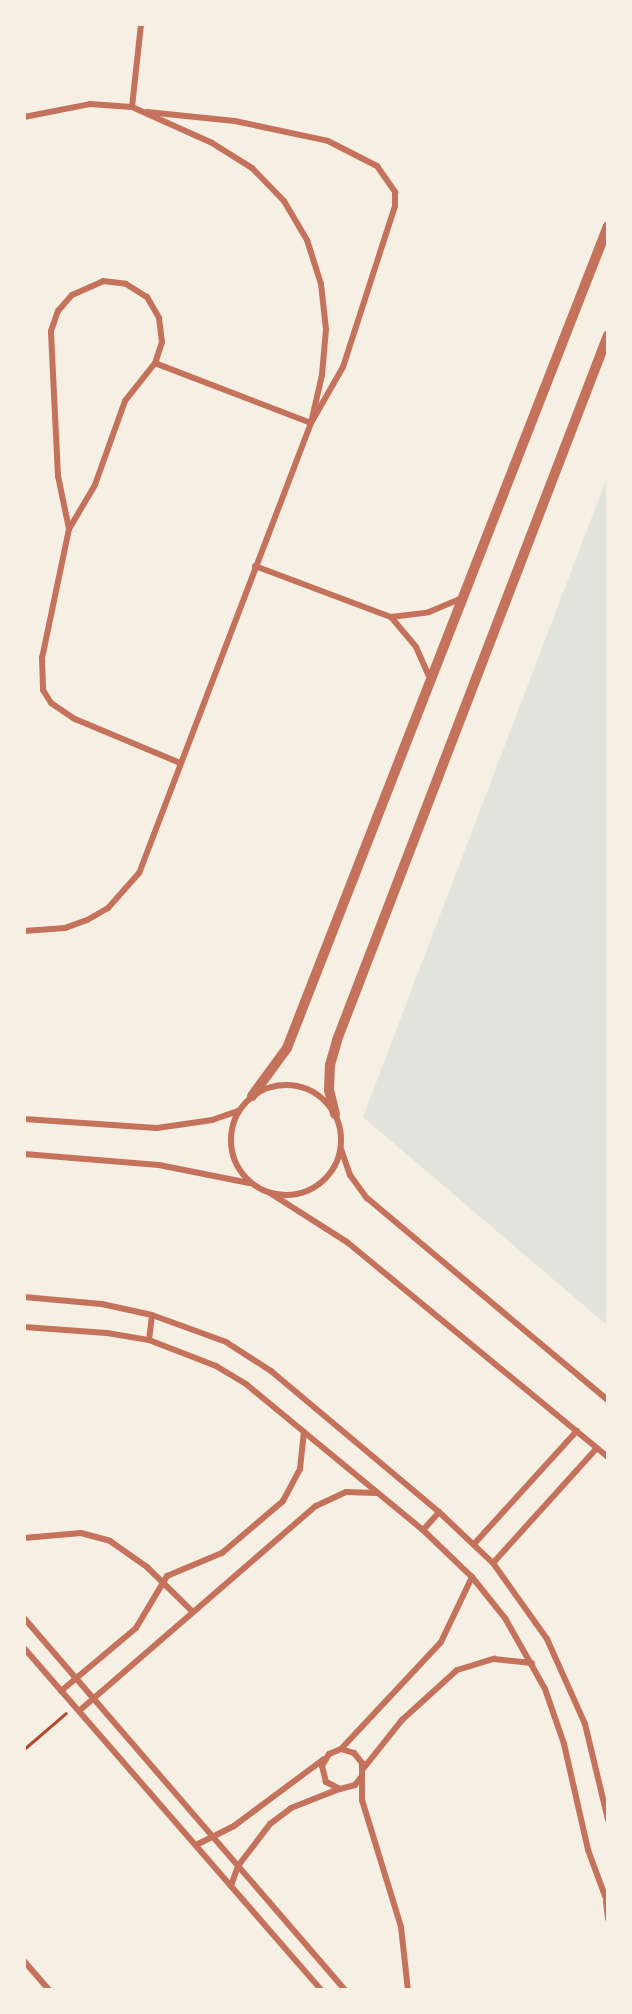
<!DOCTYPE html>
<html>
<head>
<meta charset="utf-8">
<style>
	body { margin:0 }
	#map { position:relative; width:632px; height:2014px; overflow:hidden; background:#f6efe4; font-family:"Work Sans",sans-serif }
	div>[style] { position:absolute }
	.green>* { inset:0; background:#e2e4dc }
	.path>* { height:3px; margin:-1.5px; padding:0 1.5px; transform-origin:1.5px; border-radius:1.5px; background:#b5482f }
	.minor>* { height:6px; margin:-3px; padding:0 3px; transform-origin:3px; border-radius:3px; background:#c5725c }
	.minor>.ring { margin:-3px; padding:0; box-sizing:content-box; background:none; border:6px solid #c5725c; border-radius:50% }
	.tertiary>* { height:10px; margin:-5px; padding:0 5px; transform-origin:5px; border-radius:5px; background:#c5725c }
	span { translate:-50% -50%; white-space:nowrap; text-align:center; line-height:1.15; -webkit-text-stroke:6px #f6efe4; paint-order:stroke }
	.frame { position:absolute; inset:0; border:26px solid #f6efe4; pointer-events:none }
</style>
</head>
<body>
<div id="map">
	<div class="green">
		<div style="clip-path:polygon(608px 475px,608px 1326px,363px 1117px)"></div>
	</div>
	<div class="path">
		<div style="left:24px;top:1749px;width:55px;rotate:-40.6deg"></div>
	</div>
	<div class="minor">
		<div style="left:132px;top:107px;width:83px;rotate:-83.8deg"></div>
		<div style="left:147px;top:112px;width:88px;rotate:5.8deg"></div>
		<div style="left:235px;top:121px;width:95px;rotate:12.1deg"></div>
		<div style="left:328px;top:141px;width:55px;rotate:27deg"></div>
		<div style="left:377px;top:166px;width:32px;rotate:55deg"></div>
		<div style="left:395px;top:192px;width:14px;rotate:90deg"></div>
		<div style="left:395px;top:206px;width:169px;rotate:107.9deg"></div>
		<div style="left:343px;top:367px;width:64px;rotate:119.7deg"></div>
		<div style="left:311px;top:423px;width:167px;rotate:-159deg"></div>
		<div style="left:24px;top:117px;width:67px;rotate:-11.1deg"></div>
		<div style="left:90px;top:104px;width:42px;rotate:4.1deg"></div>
		<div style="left:132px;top:107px;width:88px;rotate:24.2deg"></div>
		<div style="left:212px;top:143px;width:47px;rotate:32deg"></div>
		<div style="left:252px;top:168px;width:46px;rotate:45.9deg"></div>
		<div style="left:284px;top:201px;width:45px;rotate:59.5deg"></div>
		<div style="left:307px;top:240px;width:46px;rotate:72.3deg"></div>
		<div style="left:321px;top:284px;width:45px;rotate:83.7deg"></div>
		<div style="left:326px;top:329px;width:46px;rotate:95deg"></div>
		<div style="left:322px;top:375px;width:49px;rotate:102.9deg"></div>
		<div style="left:311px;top:423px;width:482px;rotate:110.9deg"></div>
		<div style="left:139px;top:873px;width:47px;rotate:131.5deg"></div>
		<div style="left:108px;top:908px;width:24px;rotate:150deg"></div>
		<div style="left:87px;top:920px;width:23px;rotate:160deg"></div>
		<div style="left:65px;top:928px;width:41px;rotate:175.8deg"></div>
		<div style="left:103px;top:281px;width:23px;rotate:7deg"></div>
		<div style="left:126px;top:284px;width:25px;rotate:32deg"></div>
		<div style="left:147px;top:297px;width:24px;rotate:60deg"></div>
		<div style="left:159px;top:318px;width:24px;rotate:83deg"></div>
		<div style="left:162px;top:342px;width:22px;rotate:108deg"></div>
		<div style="left:155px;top:363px;width:48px;rotate:128.3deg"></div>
		<div style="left:125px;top:401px;width:89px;rotate:109.7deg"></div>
		<div style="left:95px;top:485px;width:51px;rotate:120.6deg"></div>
		<div style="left:69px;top:529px;width:54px;rotate:-101.7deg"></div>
		<div style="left:58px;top:476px;width:145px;rotate:-92.8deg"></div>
		<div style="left:51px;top:331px;width:21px;rotate:-71deg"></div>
		<div style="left:58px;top:311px;width:21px;rotate:-49deg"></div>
		<div style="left:72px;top:295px;width:34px;rotate:-24deg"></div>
		<div style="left:69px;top:529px;width:132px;rotate:101.8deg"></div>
		<div style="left:42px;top:658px;width:32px;rotate:88deg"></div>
		<div style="left:43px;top:690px;width:15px;rotate:58deg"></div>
		<div style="left:51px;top:703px;width:29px;rotate:34deg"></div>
		<div style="left:75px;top:719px;width:114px;rotate:22.7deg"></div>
		<div style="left:255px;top:566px;width:145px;rotate:20.6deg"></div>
		<div style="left:391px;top:617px;width:39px;rotate:50deg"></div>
		<div style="left:416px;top:647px;width:35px;rotate:66deg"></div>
		<div style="left:391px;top:617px;width:38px;rotate:-7deg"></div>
		<div style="left:429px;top:612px;width:36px;rotate:-23deg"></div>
		<div class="ring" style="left:231px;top:1085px;width:104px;height:104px"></div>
		<div style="left:24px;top:1119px;width:133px;rotate:3.9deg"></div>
		<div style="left:157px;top:1128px;width:56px;rotate:-8.3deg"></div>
		<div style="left:212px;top:1120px;width:28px;rotate:-19deg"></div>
		<div style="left:341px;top:1149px;width:28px;rotate:71deg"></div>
		<div style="left:350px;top:1175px;width:29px;rotate:54deg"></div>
		<div style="left:367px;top:1198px;width:314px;rotate:40deg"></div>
		<div style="left:24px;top:1154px;width:135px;rotate:4.7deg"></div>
		<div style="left:159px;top:1165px;width:92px;rotate:11.3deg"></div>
		<div style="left:270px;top:1193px;width:91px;rotate:32.5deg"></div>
		<div style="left:347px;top:1242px;width:338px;rotate:39.5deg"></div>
		<div style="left:24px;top:1297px;width:78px;rotate:5.1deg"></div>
		<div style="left:102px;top:1304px;width:51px;rotate:12.4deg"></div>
		<div style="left:152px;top:1315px;width:79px;rotate:20deg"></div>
		<div style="left:226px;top:1342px;width:54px;rotate:32.8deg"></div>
		<div style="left:271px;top:1371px;width:219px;rotate:40deg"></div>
		<div style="left:439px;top:1512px;width:74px;rotate:43.4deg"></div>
		<div style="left:493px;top:1563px;width:93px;rotate:54.6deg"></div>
		<div style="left:547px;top:1639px;width:93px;rotate:65.9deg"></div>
		<div style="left:585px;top:1724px;width:99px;rotate:76.5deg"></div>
		<div style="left:24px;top:1327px;width:83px;rotate:4.1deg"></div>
		<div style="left:107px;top:1333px;width:43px;rotate:9.5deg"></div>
		<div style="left:149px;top:1340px;width:72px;rotate:21.2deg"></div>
		<div style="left:216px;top:1366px;width:35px;rotate:31deg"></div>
		<div style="left:246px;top:1384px;width:75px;rotate:39.6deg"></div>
		<div style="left:304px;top:1432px;width:154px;rotate:39.5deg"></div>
		<div style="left:423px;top:1530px;width:68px;rotate:43.8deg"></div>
		<div style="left:472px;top:1577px;width:53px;rotate:51.2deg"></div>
		<div style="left:505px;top:1618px;width:81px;rotate:60.6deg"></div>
		<div style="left:545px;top:1689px;width:58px;rotate:70.9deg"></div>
		<div style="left:564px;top:1744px;width:109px;rotate:77.2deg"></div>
		<div style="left:588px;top:1850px;width:58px;rotate:69.7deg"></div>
		<div style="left:149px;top:1340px;width:25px;rotate:-83deg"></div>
		<div style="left:423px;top:1530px;width:24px;rotate:-48deg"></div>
		<div style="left:24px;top:1538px;width:57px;rotate:-5deg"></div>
		<div style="left:81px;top:1533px;width:30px;rotate:15deg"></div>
		<div style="left:110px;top:1541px;width:45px;rotate:35.1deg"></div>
		<div style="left:147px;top:1567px;width:64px;rotate:44.4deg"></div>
		<div style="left:474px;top:1544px;width:153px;rotate:-47.7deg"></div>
		<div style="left:493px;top:1563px;width:155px;rotate:-47.9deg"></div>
		<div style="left:24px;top:1618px;width:491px;rotate:49.2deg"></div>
		<div style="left:24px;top:1648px;width:453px;rotate:49deg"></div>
		<div style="left:61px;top:1691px;width:98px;rotate:-40deg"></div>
		<div style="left:136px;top:1628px;width:61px;rotate:-59.2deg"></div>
		<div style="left:167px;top:1576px;width:60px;rotate:-22.7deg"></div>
		<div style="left:222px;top:1553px;width:80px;rotate:-40.4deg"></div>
		<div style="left:283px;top:1501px;width:36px;rotate:-62deg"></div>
		<div style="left:300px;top:1469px;width:37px;rotate:-84deg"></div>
		<div style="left:79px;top:1711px;width:313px;rotate:-40.9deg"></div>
		<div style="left:316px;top:1506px;width:33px;rotate:-25deg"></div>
		<div style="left:346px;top:1492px;width:30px;rotate:2deg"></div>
		<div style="left:341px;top:1749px;width:146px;rotate:-46.9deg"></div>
		<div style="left:441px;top:1642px;width:72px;rotate:-64.5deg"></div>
		<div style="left:363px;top:1769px;width:63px;rotate:-51.5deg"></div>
		<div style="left:402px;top:1720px;width:74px;rotate:-42.3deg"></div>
		<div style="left:457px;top:1670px;width:39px;rotate:-17deg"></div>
		<div style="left:494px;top:1659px;width:38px;rotate:6deg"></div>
		<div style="left:362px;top:1776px;width:11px;rotate:128deg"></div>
		<div style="left:355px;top:1785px;width:16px;rotate:165deg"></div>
		<div style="left:340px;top:1789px;width:16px;rotate:-153deg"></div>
		<div style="left:326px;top:1782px;width:16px;rotate:-104deg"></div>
		<div style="left:322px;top:1766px;width:14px;rotate:-60deg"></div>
		<div style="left:329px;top:1754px;width:13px;rotate:-23deg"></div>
		<div style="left:341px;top:1749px;width:14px;rotate:17deg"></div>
		<div style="left:354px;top:1753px;width:13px;rotate:51deg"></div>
		<div style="left:362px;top:1763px;width:37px;rotate:90deg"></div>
		<div style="left:362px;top:1800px;width:133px;rotate:72.9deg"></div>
		<div style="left:401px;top:1927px;width:63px;rotate:83.7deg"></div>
		<div style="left:196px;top:1845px;width:42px;rotate:-26.6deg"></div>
		<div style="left:234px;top:1826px;width:112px;rotate:-36.7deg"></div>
		<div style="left:231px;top:1886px;width:21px;rotate:-71deg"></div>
		<div style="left:238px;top:1866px;width:53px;rotate:-52.7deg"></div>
		<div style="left:270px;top:1824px;width:26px;rotate:-37deg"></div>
		<div style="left:291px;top:1808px;width:52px;rotate:-21.6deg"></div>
		<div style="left:606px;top:1902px;width:17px;rotate:83deg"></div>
		<div style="left:24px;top:1961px;width:38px;rotate:49deg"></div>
	</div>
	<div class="tertiary">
		<div style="left:252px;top:1096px;width:59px;rotate:-53.9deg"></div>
		<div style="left:287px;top:1048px;width:882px;rotate:-68.67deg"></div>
		<div style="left:335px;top:1114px;width:25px;rotate:-104deg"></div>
		<div style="left:329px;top:1090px;width:25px;rotate:-88deg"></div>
		<div style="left:330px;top:1065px;width:26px;rotate:-74deg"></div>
		<div style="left:337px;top:1040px;width:755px;rotate:-68.97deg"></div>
	</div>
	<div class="frame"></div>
</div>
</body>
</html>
